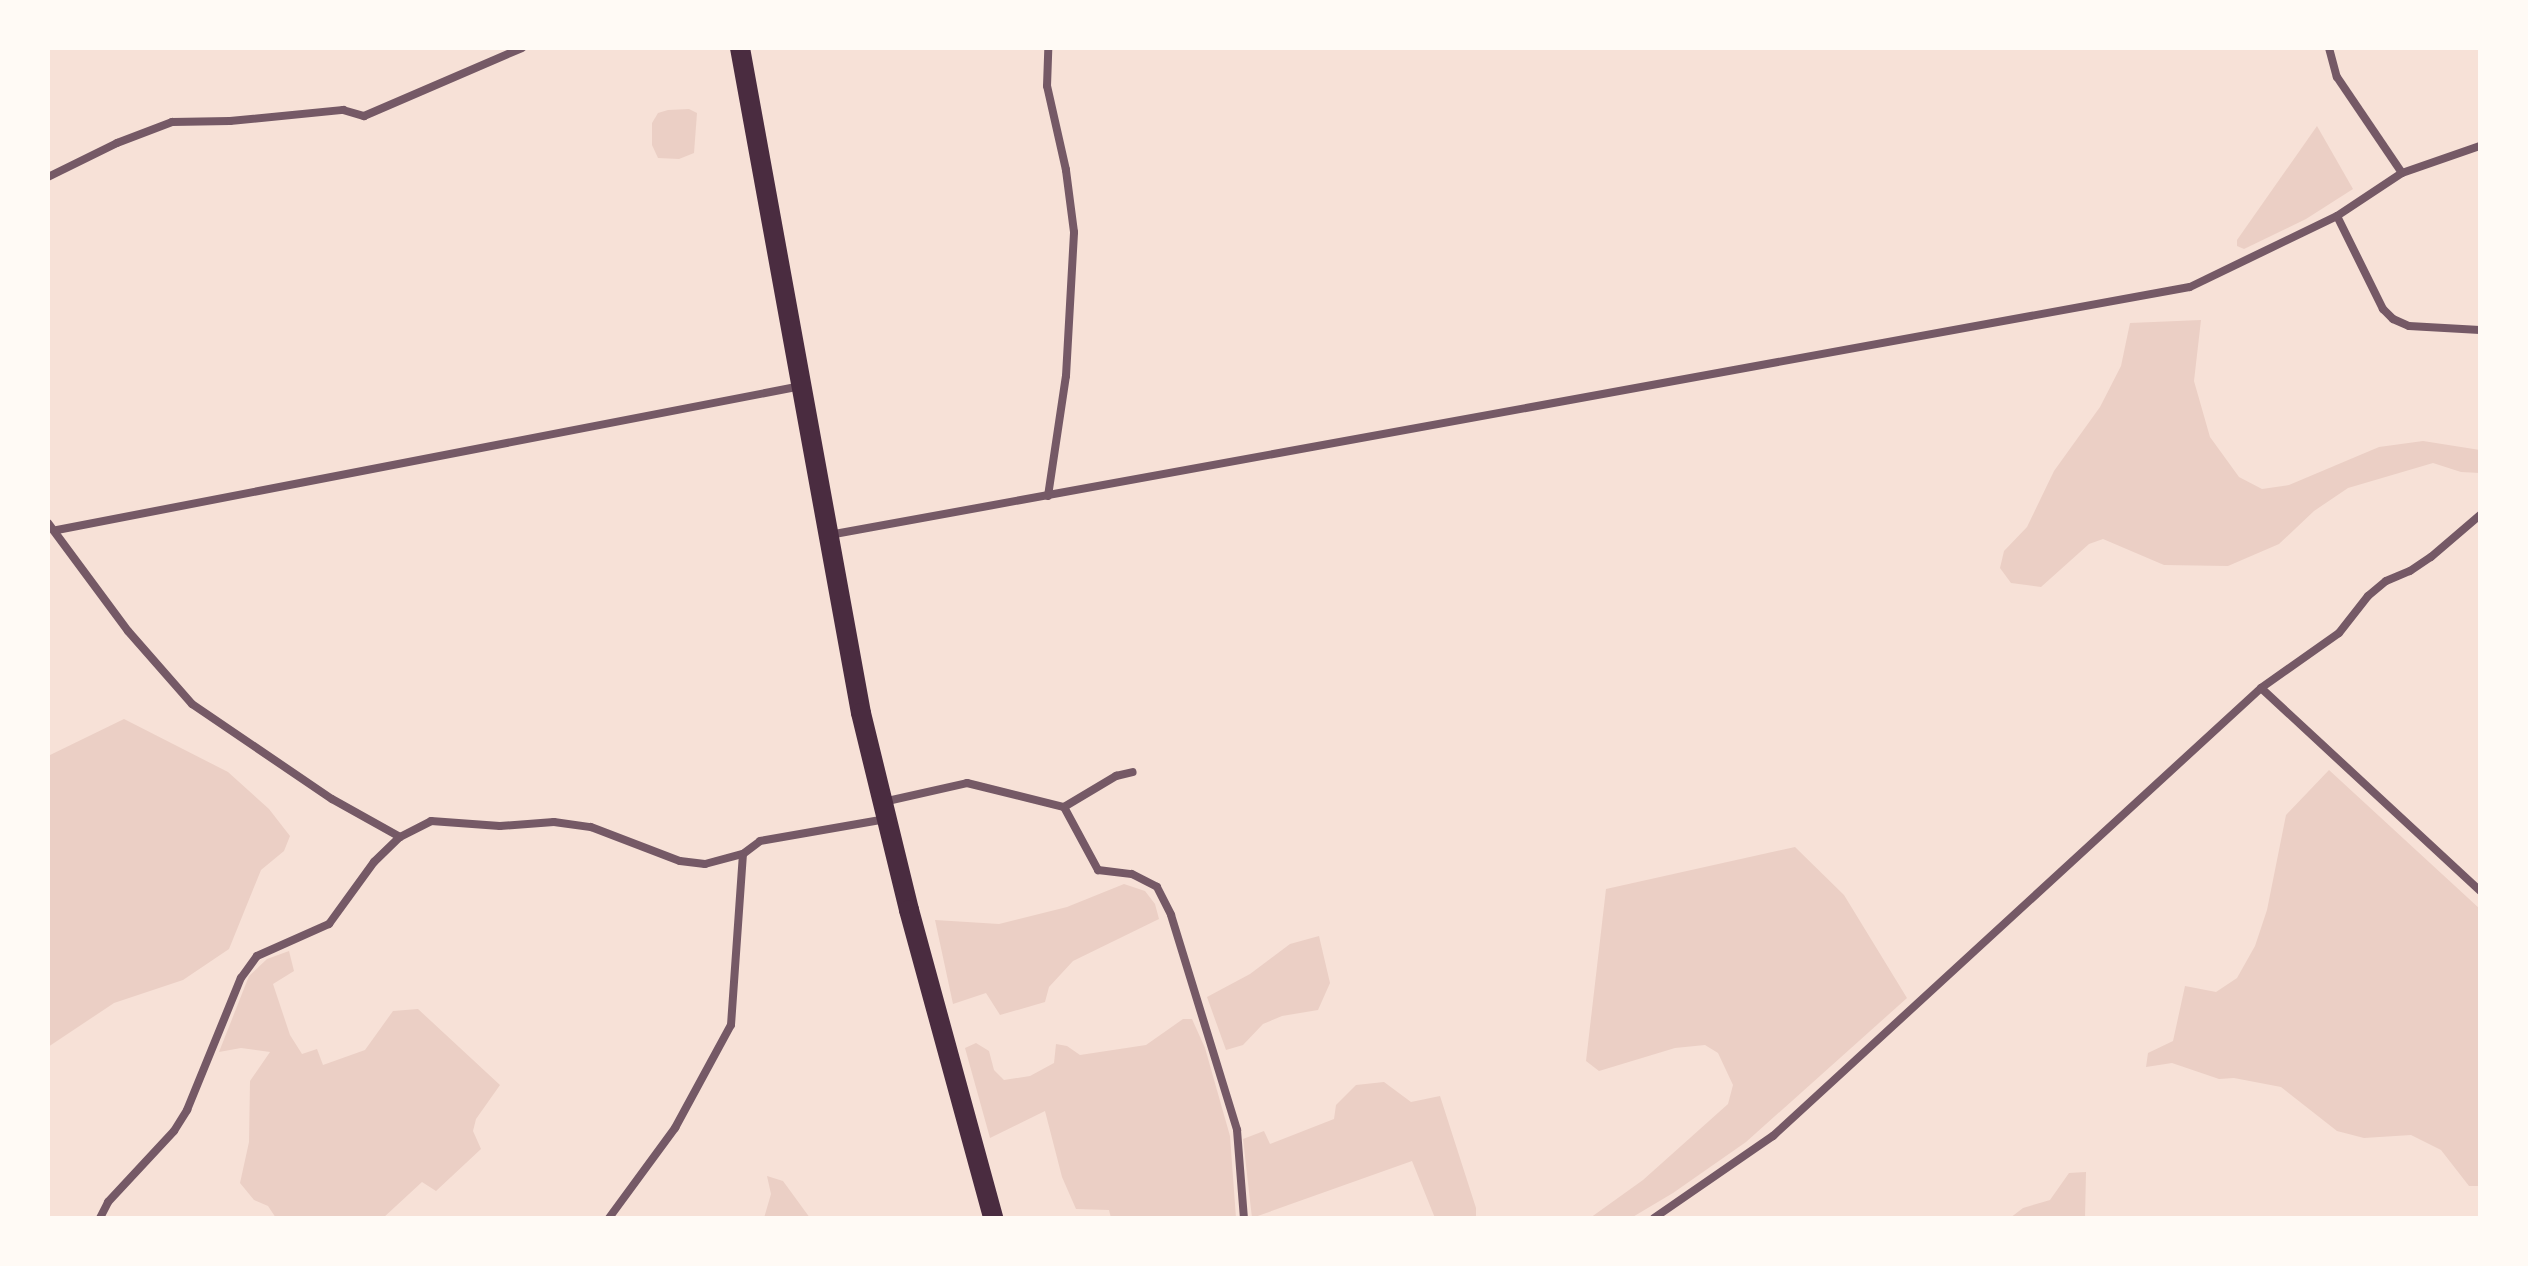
<!DOCTYPE html>
<html>
<head>
<meta charset="utf-8">
<style>
	body { margin:0 }
	#map { position:relative; width:2528px; height:1266px; overflow:hidden; background:#f7e1d7; font-family:"Libre Baskerville",serif }
	div>[style] { position:absolute }
	.green>* { inset:0; background:#ebcfc5 }
	.minor>* { height:8px; margin:-4px; padding:0 4px; transform-origin:4px; border-radius:4px; background:#755966 }
	.trunk>* { height:20px; margin:-10px; padding:0 10px; transform-origin:10px; border-radius:10px; background:#4a2c40 }
	span { translate:-50% -50%; white-space:nowrap; text-align:center; line-height:1.15; -webkit-text-stroke:8px #fffaf5; paint-order:stroke }
	.frame { position:absolute; inset:0; border:50px solid #fffaf5; pointer-events:none }
</style>
</head>
<body>
<div id="map">
	<div class="green">
		<div style="clip-path:polygon(689px 109px,697px 113px,694px 153px,679px 159px,658px 158px,652px 145px,652px 123px,658px 113px,668px 110px)"></div>
		<div style="clip-path:polygon(2317px 126px,2353px 189px,2306px 219px,2244px 249px,2237px 246px,2237px 240px)"></div>
		<div style="clip-path:polygon(2201px 320px,2194px 381px,2210px 437px,2239px 477px,2262px 489px,2289px 485px,2379px 447px,2423px 441px,2480px 450px,2480px 473px,2461px 472px,2433px 463px,2348px 488px,2314px 511px,2279px 544px,2228px 566px,2164px 565px,2103px 539px,2089px 544px,2041px 587px,2011px 583px,2000px 568px,2004px 551px,2027px 527px,2054px 471px,2100px 407px,2121px 366px,2130px 323px)"></div>
		<div style="clip-path:polygon(124px 719px,228px 772px,269px 809px,290px 836px,284px 851px,261px 870px,229px 949px,183px 980px,114px 1003px,48px 1047px,48px 756px)"></div>
		<div style="clip-path:polygon(2329px 770px,2480px 909px,2480px 1186px,2469px 1186px,2441px 1150px,2411px 1135px,2364px 1138px,2337px 1131px,2281px 1087px,2234px 1078px,2219px 1079px,2172px 1063px,2146px 1067px,2148px 1053px,2173px 1041px,2185px 986px,2216px 992px,2237px 978px,2255px 946px,2267px 910px,2286px 815px)"></div>
		<div style="clip-path:polygon(1795px 847px,1844px 895px,1907px 998px,1746px 1142px,1673px 1193px,1631px 1218px,1590px 1218px,1643px 1180px,1728px 1104px,1733px 1085px,1718px 1053px,1705px 1045px,1675px 1048px,1599px 1071px,1586px 1061px,1606px 889px)"></div>
		<div style="clip-path:polygon(1124px 884px,1145px 891px,1155px 904px,1159px 919px,1073px 961px,1049px 987px,1045px 1002px,1000px 1015px,986px 993px,953px 1004px,935px 920px,999px 924px,1067px 907px)"></div>
		<div style="clip-path:polygon(1319px 936px,1330px 983px,1318px 1010px,1282px 1016px,1263px 1024px,1243px 1045px,1226px 1050px,1207px 997px,1250px 974px,1290px 944px)"></div>
		<div style="clip-path:polygon(289px 951px,294px 971px,273px 984px,290px 1035px,302px 1054px,317px 1049px,323px 1065px,365px 1050px,393px 1011px,418px 1009px,500px 1085px,476px 1119px,473px 1131px,481px 1149px,436px 1191px,422px 1182px,383px 1218px,276px 1218px,268px 1206px,254px 1200px,240px 1183px,249px 1142px,250px 1081px,270px 1052px,241px 1048px,219px 1052px,249px 976px,267px 959px)"></div>
		<div style="clip-path:polygon(1183px 1019px,1192px 1019px,1205px 1048px,1230px 1136px,1236px 1218px,1111px 1218px,1109px 1210px,1076px 1209px,1062px 1177px,1045px 1111px,990px 1138px,965px 1048px,976px 1043px,989px 1051px,994px 1070px,1004px 1080px,1030px 1076px,1054px 1063px,1056px 1044px,1067px 1046px,1080px 1055px,1146px 1045px)"></div>
		<div style="clip-path:polygon(1384px 1082px,1411px 1102px,1440px 1096px,1476px 1208px,1476px 1218px,1435px 1218px,1412px 1161px,1252px 1218px,1243px 1139px,1264px 1131px,1270px 1144px,1334px 1119px,1336px 1105px,1356px 1085px)"></div>
		<div style="clip-path:polygon(2086px 1172px,2085px 1218px,2010px 1218px,2023px 1208px,2050px 1200px,2069px 1173px)"></div>
		<div style="clip-path:polygon(767px 1176px,783px 1181px,810px 1218px,764px 1218px,771px 1194px)"></div>
	</div>
	<div class="minor">
		<div style="left:2329px;top:48px;width:30px;rotate:75deg"></div>
		<div style="left:2337px;top:77px;width:116px;rotate:55.9deg"></div>
		<div style="left:48px;top:177px;width:77px;rotate:-26.2deg"></div>
		<div style="left:117px;top:143px;width:59px;rotate:-20.9deg"></div>
		<div style="left:172px;top:122px;width:58px;rotate:-1deg"></div>
		<div style="left:230px;top:121px;width:114px;rotate:-5.6deg"></div>
		<div style="left:343px;top:110px;width:22px;rotate:16deg"></div>
		<div style="left:364px;top:116px;width:172px;rotate:-23.3deg"></div>
		<div style="left:2337px;top:216px;width:104px;rotate:63.7deg"></div>
		<div style="left:2383px;top:309px;width:14px;rotate:45deg"></div>
		<div style="left:2393px;top:319px;width:17px;rotate:24deg"></div>
		<div style="left:2409px;top:326px;width:71px;rotate:3.2deg"></div>
		<div style="left:1048px;top:496px;width:121px;rotate:-81.5deg"></div>
		<div style="left:1066px;top:376px;width:144px;rotate:-86.8deg"></div>
		<div style="left:1074px;top:232px;width:63px;rotate:-97.4deg"></div>
		<div style="left:1066px;top:170px;width:86px;rotate:-102.7deg"></div>
		<div style="left:1047px;top:86px;width:38px;rotate:-88deg"></div>
		<div style="left:48px;top:523px;width:134px;rotate:53.5deg"></div>
		<div style="left:128px;top:631px;width:97px;rotate:48.8deg"></div>
		<div style="left:192px;top:704px;width:169px;rotate:34.2deg"></div>
		<div style="left:332px;top:799px;width:78px;rotate:29.2deg"></div>
		<div style="left:57px;top:530px;width:758px;rotate:-10.95deg"></div>
		<div style="left:829px;top:535px;width:1383px;rotate:-10.33deg"></div>
		<div style="left:2190px;top:287px;width:163px;rotate:-25.8deg"></div>
		<div style="left:2337px;top:216px;width:78px;rotate:-33.5deg"></div>
		<div style="left:2402px;top:173px;width:83px;rotate:-19.1deg"></div>
		<div style="left:2261px;top:688px;width:299px;rotate:42.8deg"></div>
		<div style="left:883px;top:802px;width:86px;rotate:-12.7deg"></div>
		<div style="left:967px;top:783px;width:100px;rotate:13.9deg"></div>
		<div style="left:1064px;top:807px;width:61px;rotate:-30.8deg"></div>
		<div style="left:1116px;top:776px;width:17px;rotate:-13deg"></div>
		<div style="left:1064px;top:807px;width:72px;rotate:61.6deg"></div>
		<div style="left:1098px;top:870px;width:34px;rotate:7deg"></div>
		<div style="left:1132px;top:874px;width:28px;rotate:27deg"></div>
		<div style="left:1157px;top:887px;width:31px;rotate:63deg"></div>
		<div style="left:1171px;top:915px;width:225px;rotate:72.9deg"></div>
		<div style="left:1237px;top:1130px;width:88px;rotate:85.5deg"></div>
		<div style="left:100px;top:1218px;width:18px;rotate:-63deg"></div>
		<div style="left:108px;top:1202px;width:97px;rotate:-47.1deg"></div>
		<div style="left:174px;top:1131px;width:25px;rotate:-58deg"></div>
		<div style="left:187px;top:1110px;width:143px;rotate:-67.8deg"></div>
		<div style="left:241px;top:978px;width:27px;rotate:-54deg"></div>
		<div style="left:257px;top:956px;width:79px;rotate:-24deg"></div>
		<div style="left:329px;top:924px;width:77px;rotate:-54deg"></div>
		<div style="left:374px;top:862px;width:36px;rotate:-44deg"></div>
		<div style="left:400px;top:837px;width:35px;rotate:-27deg"></div>
		<div style="left:431px;top:821px;width:69px;rotate:4.1deg"></div>
		<div style="left:500px;top:826px;width:54px;rotate:-4.2deg"></div>
		<div style="left:554px;top:822px;width:37px;rotate:8deg"></div>
		<div style="left:591px;top:827px;width:95px;rotate:20.9deg"></div>
		<div style="left:680px;top:861px;width:25px;rotate:7deg"></div>
		<div style="left:705px;top:864px;width:39px;rotate:-15deg"></div>
		<div style="left:743px;top:854px;width:21px;rotate:-37deg"></div>
		<div style="left:760px;top:841px;width:128px;rotate:-9.9deg"></div>
		<div style="left:609px;top:1218px;width:112px;rotate:-53.7deg"></div>
		<div style="left:675px;top:1128px;width:117px;rotate:-61.5deg"></div>
		<div style="left:731px;top:1025px;width:171px;rotate:-86deg"></div>
		<div style="left:1654px;top:1218px;width:145px;rotate:-34.6deg"></div>
		<div style="left:1773px;top:1136px;width:662px;rotate:-42.55deg"></div>
		<div style="left:2261px;top:688px;width:95px;rotate:-35.2deg"></div>
		<div style="left:2339px;top:633px;width:47px;rotate:-51.9deg"></div>
		<div style="left:2368px;top:596px;width:23px;rotate:-40deg"></div>
		<div style="left:2386px;top:581px;width:26px;rotate:-23deg"></div>
		<div style="left:2410px;top:571px;width:25px;rotate:-34deg"></div>
		<div style="left:2431px;top:557px;width:65px;rotate:-40.6deg"></div>
	</div>
	<div class="trunk">
		<div style="left:740px;top:48px;width:676px;rotate:79.69deg"></div>
		<div style="left:861px;top:713px;width:203px;rotate:76.3deg"></div>
		<div style="left:909px;top:910px;width:319px;rotate:74.7deg"></div>
	</div>
	<div class="frame"></div>
</div>
</body>
</html>
